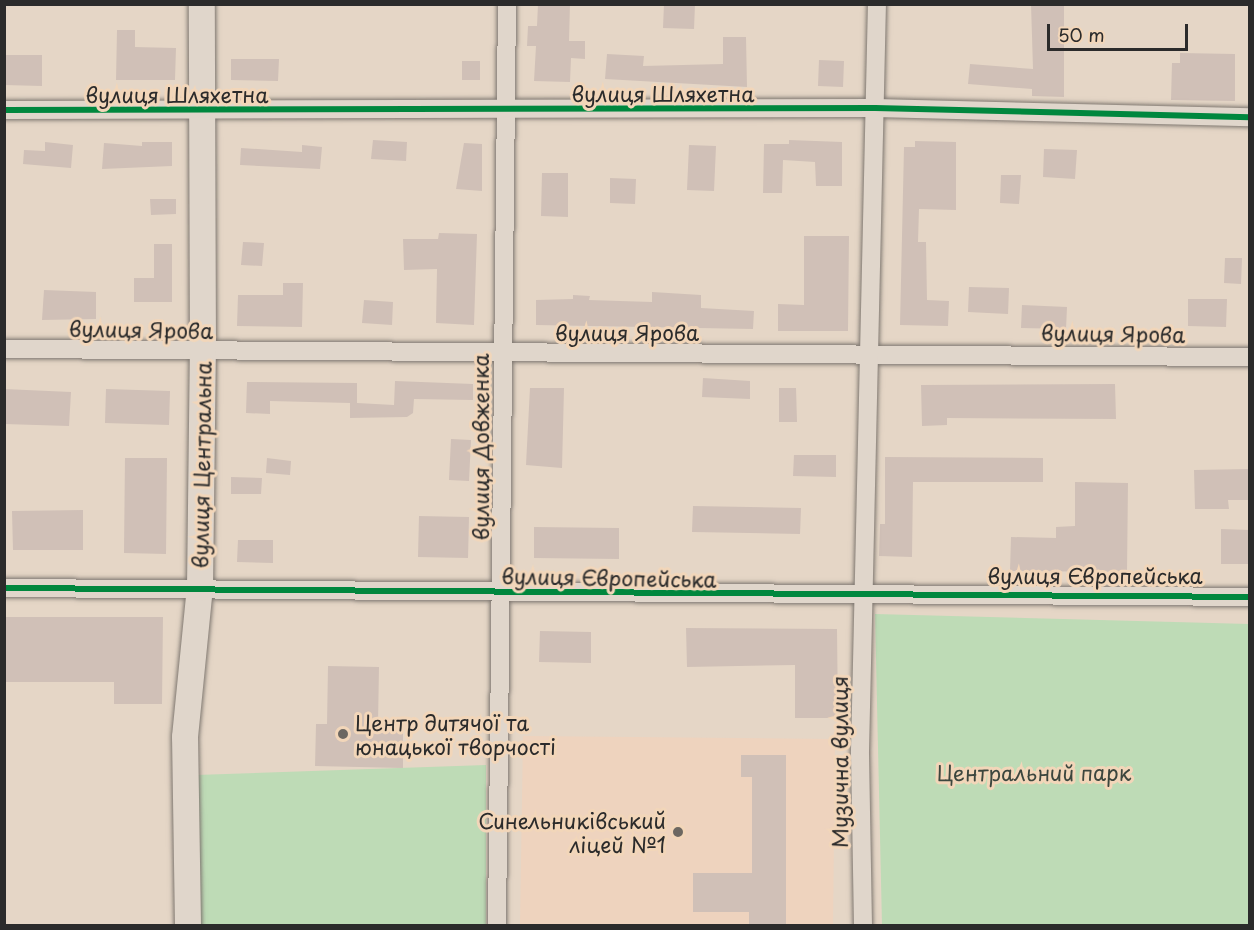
<!DOCTYPE html>
<html>
<head>
<meta charset="utf-8">
<style>
	body { margin:0 }
	#map { position:relative; width:1254px; height:930px; overflow:hidden; background:#e5d6c6; font-family:"Playpen Sans",sans-serif }
	div>[style] { position:absolute }
	.built>* { inset:0; background:#eed3be }
	.green>* { inset:0; background:#bedbb6 }
	.building>* { inset:0; background:#d0c0b7 }
	.roads { filter:drop-shadow(0 0 2px #7f7871) drop-shadow(0 0 2px #7f7871) }
	.street>* { height:18px; margin:-9px; padding:0 9px; transform-origin:9px; border-radius:9px; background:#e0d6cb }
	.secondary>* { height:26px; margin:-13px; padding:0 13px; transform-origin:13px; border-radius:13px; background:#e0d6cb }
	.cycleway>* { height:6px; margin:-3px; padding:0 3px; transform-origin:3px; border-radius:3px; background:#00873e }
	.dots>* { width:16px; height:16px; translate:-50% -50%; box-sizing:border-box; border:3px solid #f2d6b9; border-radius:50% }
	span { translate:-50% -50%; white-space:nowrap; text-align:center; line-height:1.15; -webkit-text-stroke:6px #f2d6b9; paint-order:stroke }
	.street-label { font-size:21px; color:#2b2b2b }
	.poi-label { font-size:21px; color:#2b2b2b }
	.left { translate:0 -50%; text-align:left }
	.right { translate:-100% -50%; text-align:right }
	.park-label { font-size:21px; color:#3c463e }
	.frame { position:absolute; inset:0; border:6px solid #2b2b2b; pointer-events:none }
	.scale { position:absolute; left:1047px; top:24px; width:141px; height:27px; box-sizing:border-box; border:3px solid #2b2b2b; border-top:0; padding-left:8px; font-size:18px; line-height:21px; white-space:nowrap; color:#2b2b2b; -webkit-text-stroke:4px #f2d6b9; paint-order:stroke }
</style>
</head>
<body>
<div id="map">
	<div class="built">
		<div style="clip-path:polygon(523px 736px,835px 739px,833px 925px,520px 926px)"></div>
	</div>
	<div class="green">
		<div style="clip-path:polygon(875px 614px,1249px 624px,1249px 925px,882px 925px)"></div>
		<div style="clip-path:polygon(486px 765px,486px 925px,197px 925px,196px 775px)"></div>
	</div>
	<div class="building">
		<div style="clip-path:polygon(538px 4px,570px 4px,569px 41px,585px 41px,585px 59px,571px 58px,570px 82px,534px 81px,536px 46px,527px 46px,528px 26px,537px 26px)"></div>
		<div style="clip-path:polygon(664px 4px,695px 4px,694px 29px,663px 28px)"></div>
		<div style="clip-path:polygon(1031px 4px,1064px 4px,1064px 97px,1032px 96px,1032px 89px,968px 84px,970px 64px,1033px 69px)"></div>
		<div style="clip-path:polygon(117px 30px,135px 30px,135px 47px,176px 48px,175px 80px,116px 80px)"></div>
		<div style="clip-path:polygon(723px 37px,746px 37px,747px 87px,605px 79px,607px 54px,644px 56px,643px 66px,723px 64px)"></div>
		<div style="clip-path:polygon(1180px 53px,1235px 54px,1235px 101px,1171px 100px,1172px 63px,1180px 63px)"></div>
		<div style="clip-path:polygon(4px 55px,42px 55px,42px 86px,4px 85px)"></div>
		<div style="clip-path:polygon(231px 59px,279px 59px,278px 81px,231px 80px)"></div>
		<div style="clip-path:polygon(819px 60px,844px 61px,843px 87px,818px 86px)"></div>
		<div style="clip-path:polygon(462px 61px,480px 61px,480px 80px,462px 80px)"></div>
		<div style="clip-path:polygon(373px 140px,407px 142px,406px 161px,371px 159px)"></div>
		<div style="clip-path:polygon(789px 140px,842px 142px,842px 186px,816px 186px,815px 162px,783px 160px,782px 193px,763px 193px,764px 144px,789px 144px)"></div>
		<div style="clip-path:polygon(915px 141px,956px 142px,956px 210px,919px 209px,918px 242px,926px 242px,927px 300px,949px 301px,948px 326px,900px 325px,904px 147px,915px 147px)"></div>
		<div style="clip-path:polygon(45px 142px,73px 145px,71px 168px,23px 164px,24px 150px,45px 151px)"></div>
		<div style="clip-path:polygon(142px 142px,172px 142px,172px 166px,102px 169px,104px 143px,142px 146px)"></div>
		<div style="clip-path:polygon(464px 143px,482px 144px,482px 191px,456px 189px)"></div>
		<div style="clip-path:polygon(302px 145px,322px 147px,320px 169px,240px 165px,241px 148px,302px 152px)"></div>
		<div style="clip-path:polygon(689px 145px,716px 146px,714px 191px,687px 190px)"></div>
		<div style="clip-path:polygon(1044px 149px,1077px 150px,1075px 179px,1043px 177px)"></div>
		<div style="clip-path:polygon(542px 173px,568px 173px,568px 217px,541px 216px)"></div>
		<div style="clip-path:polygon(1001px 175px,1021px 175px,1019px 204px,1000px 203px)"></div>
		<div style="clip-path:polygon(610px 178px,636px 179px,635px 204px,610px 203px)"></div>
		<div style="clip-path:polygon(150px 199px,176px 199px,176px 214px,151px 215px)"></div>
		<div style="clip-path:polygon(439px 233px,477px 234px,474px 325px,436px 323px,437px 269px,404px 270px,403px 239px,438px 239px)"></div>
		<div style="clip-path:polygon(804px 236px,849px 236px,848px 331px,778px 331px,778px 304px,804px 305px)"></div>
		<div style="clip-path:polygon(243px 242px,264px 243px,262px 266px,241px 265px)"></div>
		<div style="clip-path:polygon(154px 244px,172px 244px,172px 302px,134px 302px,134px 278px,154px 278px)"></div>
		<div style="clip-path:polygon(1225px 258px,1242px 258px,1241px 284px,1224px 283px)"></div>
		<div style="clip-path:polygon(283px 283px,303px 283px,302px 327px,237px 326px,238px 295px,283px 295px)"></div>
		<div style="clip-path:polygon(969px 287px,1009px 288px,1008px 314px,968px 312px)"></div>
		<div style="clip-path:polygon(44px 290px,96px 292px,96px 319px,42px 320px)"></div>
		<div style="clip-path:polygon(652px 292px,701px 295px,701px 308px,754px 311px,753px 329px,536px 325px,536px 300px,573px 299px,573px 295px,590px 296px,589px 300px,652px 302px)"></div>
		<div style="clip-path:polygon(1188px 299px,1227px 299px,1226px 327px,1188px 326px)"></div>
		<div style="clip-path:polygon(364px 300px,393px 302px,392px 325px,362px 323px)"></div>
		<div style="clip-path:polygon(1022px 305px,1067px 307px,1066px 329px,1021px 328px)"></div>
		<div style="clip-path:polygon(703px 378px,750px 381px,750px 399px,702px 397px)"></div>
		<div style="clip-path:polygon(395px 381px,473px 384px,473px 400px,414px 399px,413px 413px,407px 417px,350px 418px,350px 403px,270px 401px,270px 414px,246px 413px,247px 382px,357px 383px,357px 403px,394px 405px)"></div>
		<div style="clip-path:polygon(1115px 384px,1116px 419px,947px 418px,947px 425px,922px 426px,921px 385px)"></div>
		<div style="clip-path:polygon(530px 388px,564px 388px,562px 468px,526px 465px)"></div>
		<div style="clip-path:polygon(779px 388px,796px 388px,797px 422px,779px 422px)"></div>
		<div style="clip-path:polygon(4px 389px,71px 392px,69px 426px,4px 424px)"></div>
		<div style="clip-path:polygon(106px 389px,170px 391px,169px 425px,105px 423px)"></div>
		<div style="clip-path:polygon(451px 439px,471px 440px,469px 481px,449px 480px)"></div>
		<div style="clip-path:polygon(794px 455px,836px 455px,836px 477px,793px 476px)"></div>
		<div style="clip-path:polygon(885px 457px,1043px 458px,1043px 482px,913px 482px,912px 557px,879px 556px,880px 524px,885px 524px)"></div>
		<div style="clip-path:polygon(125px 458px,167px 458px,166px 554px,124px 553px)"></div>
		<div style="clip-path:polygon(267px 458px,291px 461px,290px 475px,266px 473px)"></div>
		<div style="clip-path:polygon(1250px 469px,1250px 500px,1228px 500px,1229px 509px,1195px 509px,1194px 470px)"></div>
		<div style="clip-path:polygon(231px 477px,262px 478px,261px 494px,231px 494px)"></div>
		<div style="clip-path:polygon(1075px 482px,1128px 483px,1127px 572px,1010px 571px,1011px 537px,1056px 538px,1056px 527px,1075px 526px)"></div>
		<div style="clip-path:polygon(693px 506px,801px 508px,800px 534px,692px 532px)"></div>
		<div style="clip-path:polygon(83px 510px,83px 550px,13px 550px,12px 511px)"></div>
		<div style="clip-path:polygon(419px 516px,469px 517px,468px 558px,418px 557px)"></div>
		<div style="clip-path:polygon(534px 527px,619px 528px,619px 559px,534px 558px)"></div>
		<div style="clip-path:polygon(1221px 529px,1250px 530px,1250px 564px,1221px 564px)"></div>
		<div style="clip-path:polygon(238px 540px,273px 540px,273px 563px,237px 562px)"></div>
		<div style="clip-path:polygon(4px 617px,163px 617px,162px 704px,114px 704px,114px 682px,4px 682px)"></div>
		<div style="clip-path:polygon(686px 628px,837px 629px,838px 718px,795px 718px,795px 665px,687px 667px)"></div>
		<div style="clip-path:polygon(540px 631px,591px 632px,591px 663px,539px 662px)"></div>
		<div style="clip-path:polygon(328px 666px,379px 667px,378px 724px,403px 724px,403px 768px,315px 766px,316px 724px,327px 724px)"></div>
		<div style="clip-path:polygon(741px 755px,786px 755px,786px 926px,749px 926px,749px 912px,693px 912px,693px 873px,752px 873px,752px 777px,741px 777px)"></div>
	</div>
	<div class="roads">
		<div class="street">
			<div style="left:4px;top:110px;width:871px;rotate:-0.13deg"></div>
			<div style="left:875px;top:108px;width:375px;rotate:1.4deg"></div>
			<div style="left:4px;top:349px;width:1246px;rotate:0.37deg"></div>
			<div style="left:4px;top:588px;width:1246px;rotate:0.41deg"></div>
			<div style="left:497px;top:926px;width:922px;rotate:-89.38deg"></div>
			<div style="left:863px;top:926px;width:175px;rotate:-91deg"></div>
			<div style="left:860px;top:751px;width:747px;rotate:-88.7deg"></div>
		</div>
		<div class="secondary">
			<div style="left:188px;top:926px;width:189px;rotate:-90.9deg"></div>
			<div style="left:185px;top:737px;width:150px;rotate:-84.3deg"></div>
			<div style="left:200px;top:588px;width:236px;rotate:-89.3deg"></div>
			<div style="left:203px;top:352px;width:348px;rotate:-90.2deg"></div>
		</div>
	</div>
	<div class="cycleway">
		<div style="left:4px;top:110px;width:871px;rotate:-0.13deg"></div>
		<div style="left:875px;top:108px;width:375px;rotate:1.4deg"></div>
		<div style="left:4px;top:588px;width:1246px;rotate:0.41deg"></div>
	</div>
	<div class="dots">
		<div style="left:343px;top:734px;background:#6c6761"></div>
		<div style="left:678px;top:832px;background:#6c6761"></div>
	</div>
	<div class="street-label">
		<span style="left:663px;top:93px">вулиця Шляхетна</span>
		<span style="left:177px;top:94px">вулиця Шляхетна</span>
		<span style="left:141px;top:329px;rotate:1deg">вулиця Ярова</span>
		<span style="left:627px;top:332px">вулиця Ярова</span>
		<span style="left:1113px;top:333px;rotate:1deg">вулиця Ярова</span>
		<span style="left:480px;top:447px;rotate:-90deg">вулиця Довженка</span>
		<span style="left:201px;top:465px;rotate:-89deg">вулиця Центральна</span>
		<span style="left:1095px;top:575px">вулиця Європейська</span>
		<span style="left:609px;top:577px;rotate:1deg">вулиця Європейська</span>
		<span style="left:839px;top:762px;rotate:-90deg">Музична вулиця</span>
	</div>
	<div class="poi-label">
		<span class="left" style="left:355px;top:734px">Центр дитячої та<br>юнацької творчості</span>
		<span class="right" style="left:666px;top:832px">Синельниківський<br>ліцей №1</span>
	</div>
	<div class="park-label">
		<span style="left:1034px;top:772px">Центральний парк</span>
	</div>
	<div class="frame"></div>
	<div class="scale">50 m</div>
</div>
</body>
</html>
